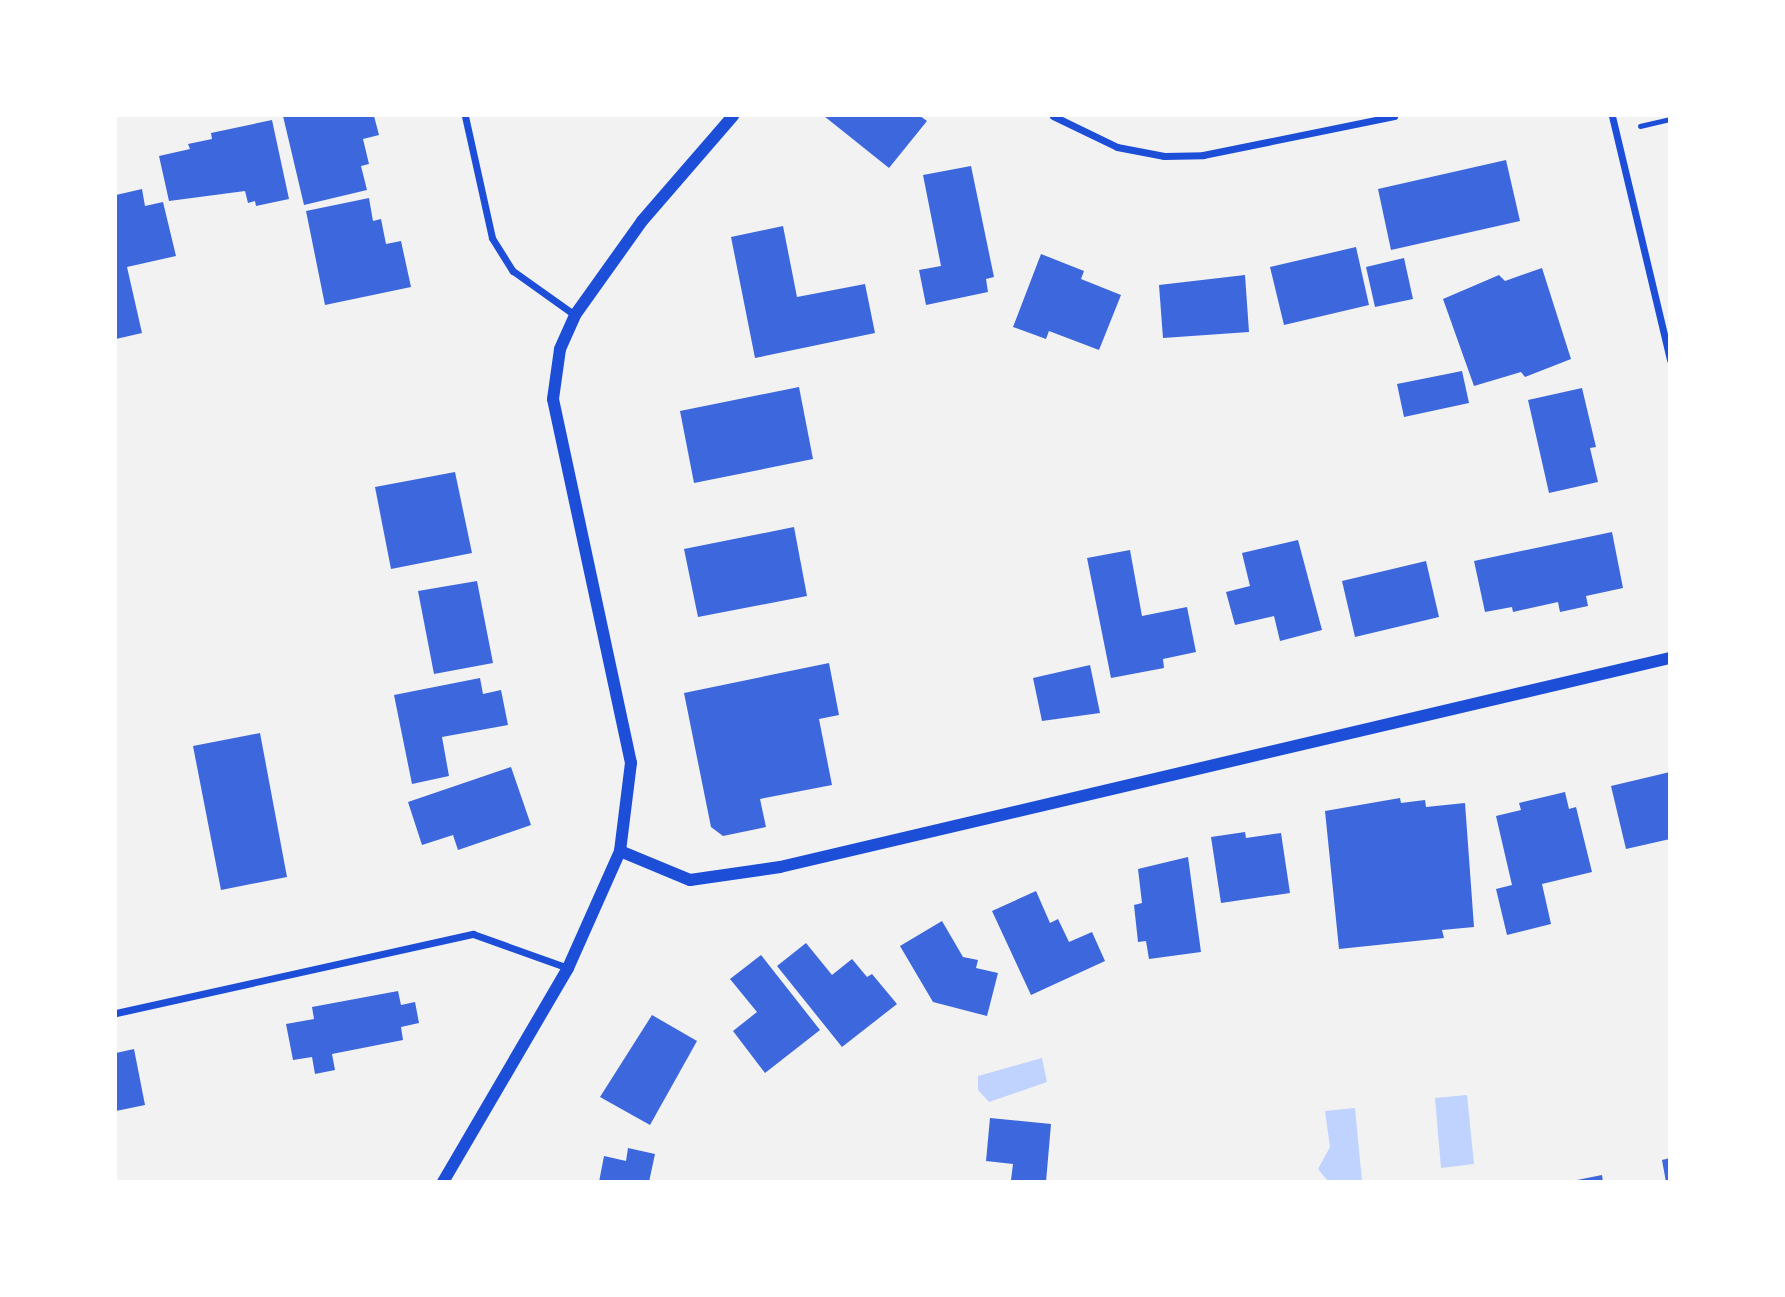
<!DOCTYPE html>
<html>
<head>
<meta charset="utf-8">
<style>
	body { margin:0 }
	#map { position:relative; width:1785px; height:1297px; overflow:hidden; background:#f2f2f2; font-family:"Playfair Display",serif }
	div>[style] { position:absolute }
	.water>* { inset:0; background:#bfd3fe }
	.building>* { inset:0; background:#3d67dc }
	.path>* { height:4.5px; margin:-2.25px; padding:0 2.25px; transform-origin:2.25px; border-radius:2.25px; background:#1d4ed8 }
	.minor>* { height:7px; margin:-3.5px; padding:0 3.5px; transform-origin:3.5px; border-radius:3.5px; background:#1d4ed8 }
	.tertiary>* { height:12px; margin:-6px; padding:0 6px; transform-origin:6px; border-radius:6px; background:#1d4ed8 }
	span { translate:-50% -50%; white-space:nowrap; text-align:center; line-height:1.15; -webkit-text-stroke:6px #fff; paint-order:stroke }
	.frame { position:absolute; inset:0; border:117px solid #fff; pointer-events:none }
</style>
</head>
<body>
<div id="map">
	<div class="water">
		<div style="clip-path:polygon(1042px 1058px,1047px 1082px,989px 1102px,978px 1090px,978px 1076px)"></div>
		<div style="clip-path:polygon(1467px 1095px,1474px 1164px,1441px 1168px,1435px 1098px)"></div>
		<div style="clip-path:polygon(1355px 1108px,1362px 1181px,1328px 1181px,1318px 1169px,1330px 1147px,1325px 1111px)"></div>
	</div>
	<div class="building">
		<div style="clip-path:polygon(283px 116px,374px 116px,379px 135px,363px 139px,369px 164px,361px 166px,367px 190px,304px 205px)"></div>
		<div style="clip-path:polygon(824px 116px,920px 116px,927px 121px,889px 168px)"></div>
		<div style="clip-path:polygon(272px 120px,289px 199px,256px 206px,255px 201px,248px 203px,245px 191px,169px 201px,159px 156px,190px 149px,188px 144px,212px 139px,211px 133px)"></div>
		<div style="clip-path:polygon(1506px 160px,1520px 221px,1391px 250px,1378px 189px)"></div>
		<div style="clip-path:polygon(971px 166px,994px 277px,986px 279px,988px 292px,926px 305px,919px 270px,941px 266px,923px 175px)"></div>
		<div style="clip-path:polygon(142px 189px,145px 206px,163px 202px,176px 256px,127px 267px,142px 333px,116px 339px,116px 195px)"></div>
		<div style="clip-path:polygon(369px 198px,373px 221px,381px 219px,386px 244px,401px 241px,411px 287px,325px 305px,306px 211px)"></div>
		<div style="clip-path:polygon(783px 226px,797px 297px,865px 284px,875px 333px,755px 358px,731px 237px)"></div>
		<div style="clip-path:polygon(1356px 247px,1369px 305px,1284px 325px,1270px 267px)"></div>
		<div style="clip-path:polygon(1041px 254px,1084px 271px,1081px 279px,1121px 295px,1099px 350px,1049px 331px,1046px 339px,1013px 327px)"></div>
		<div style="clip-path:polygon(1404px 258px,1413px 299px,1375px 307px,1366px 267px)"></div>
		<div style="clip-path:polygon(1542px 268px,1571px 359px,1525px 377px,1521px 372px,1474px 386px,1443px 299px,1499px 275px,1505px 281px)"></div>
		<div style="clip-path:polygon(1245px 275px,1249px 332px,1163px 338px,1159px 285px)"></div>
		<div style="clip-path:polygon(1462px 371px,1469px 403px,1404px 417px,1397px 384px)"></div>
		<div style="clip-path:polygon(799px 387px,813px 459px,694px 483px,680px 411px)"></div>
		<div style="clip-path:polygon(1582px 388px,1596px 447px,1590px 448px,1598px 482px,1549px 493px,1528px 400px)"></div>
		<div style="clip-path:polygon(455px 472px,472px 553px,391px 569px,375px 487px)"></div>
		<div style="clip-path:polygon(794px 527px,807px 596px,698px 617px,684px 549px)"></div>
		<div style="clip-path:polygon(1612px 532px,1623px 588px,1586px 596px,1588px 606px,1560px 612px,1558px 602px,1513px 612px,1512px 607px,1485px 612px,1474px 561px)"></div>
		<div style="clip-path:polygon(1298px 540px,1322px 630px,1280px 641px,1274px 616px,1235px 625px,1226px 592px,1250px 586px,1242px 553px)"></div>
		<div style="clip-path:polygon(1130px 550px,1142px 616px,1187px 607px,1196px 652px,1163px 659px,1164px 668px,1111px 678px,1087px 558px)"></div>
		<div style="clip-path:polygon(1426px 561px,1439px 617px,1355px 637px,1342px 581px)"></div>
		<div style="clip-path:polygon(477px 581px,493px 663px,434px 674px,418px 591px)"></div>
		<div style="clip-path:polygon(829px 663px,839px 715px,819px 719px,832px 785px,760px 799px,766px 827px,723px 836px,711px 827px,684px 693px)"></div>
		<div style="clip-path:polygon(1090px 665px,1100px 713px,1042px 721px,1033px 678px)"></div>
		<div style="clip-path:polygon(480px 678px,483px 694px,501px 690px,508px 725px,442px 737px,449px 776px,412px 784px,394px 695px)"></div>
		<div style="clip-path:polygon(260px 733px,287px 877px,221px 890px,193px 746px)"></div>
		<div style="clip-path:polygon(511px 767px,531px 825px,458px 850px,453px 835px,422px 845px,408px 802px)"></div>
		<div style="clip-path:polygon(1670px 772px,1670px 839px,1626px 849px,1611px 786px)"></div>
		<div style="clip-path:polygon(1565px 792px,1569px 809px,1576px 807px,1592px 872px,1542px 884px,1551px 924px,1507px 935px,1496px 889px,1512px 885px,1496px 816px,1521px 810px,1519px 803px)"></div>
		<div style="clip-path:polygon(1400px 798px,1401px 803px,1425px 800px,1426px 807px,1465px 803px,1474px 927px,1442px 930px,1444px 938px,1339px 949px,1325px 811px)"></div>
		<div style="clip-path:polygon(1245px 832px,1246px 838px,1281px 833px,1290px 893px,1221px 903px,1211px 837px)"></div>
		<div style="clip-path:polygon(1188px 857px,1201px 952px,1149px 959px,1146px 941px,1138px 942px,1134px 905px,1142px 903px,1138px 869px)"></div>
		<div style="clip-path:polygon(1036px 891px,1050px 923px,1058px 919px,1069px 942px,1092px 932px,1105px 961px,1031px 995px,992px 911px)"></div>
		<div style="clip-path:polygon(942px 921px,963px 957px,978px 960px,976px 968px,998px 973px,987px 1016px,933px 1002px,900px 946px)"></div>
		<div style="clip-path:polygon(806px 943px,832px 975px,852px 959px,867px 977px,872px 974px,897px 1004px,842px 1047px,777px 966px)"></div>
		<div style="clip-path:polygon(761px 955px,820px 1030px,765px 1073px,733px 1031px,757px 1012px,730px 979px)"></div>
		<div style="clip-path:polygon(398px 991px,401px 1005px,415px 1002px,419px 1023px,401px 1027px,403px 1040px,332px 1054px,335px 1070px,315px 1074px,312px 1057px,293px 1060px,286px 1024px,314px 1019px,312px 1007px)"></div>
		<div style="clip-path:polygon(652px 1015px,697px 1041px,650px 1125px,600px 1097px)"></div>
		<div style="clip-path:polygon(134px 1049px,145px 1105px,116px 1111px,116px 1053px)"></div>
		<div style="clip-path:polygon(990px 1118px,1051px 1124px,1046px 1182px,1011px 1180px,1013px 1164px,986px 1161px)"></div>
		<div style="clip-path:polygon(628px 1148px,655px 1154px,649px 1182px,599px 1182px,604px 1156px,626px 1161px)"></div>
		<div style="clip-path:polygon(1670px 1158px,1670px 1182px,1666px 1182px,1662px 1160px)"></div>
		<div style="clip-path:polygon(1602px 1175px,1603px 1182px,1577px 1182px,1577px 1180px)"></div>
	</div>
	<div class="path">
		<div style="left:1640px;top:126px;width:31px;rotate:-13deg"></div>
	</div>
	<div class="minor">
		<div style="left:465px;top:116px;width:125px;rotate:77.5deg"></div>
		<div style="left:492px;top:238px;width:39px;rotate:58deg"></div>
		<div style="left:513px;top:271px;width:76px;rotate:35.4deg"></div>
		<div style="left:1053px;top:116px;width:71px;rotate:25.8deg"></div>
		<div style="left:1117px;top:147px;width:48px;rotate:10.8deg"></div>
		<div style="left:1164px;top:156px;width:39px;rotate:-1deg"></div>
		<div style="left:1203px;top:155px;width:195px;rotate:-11.5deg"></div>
		<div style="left:1612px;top:116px;width:251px;rotate:76.6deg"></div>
		<div style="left:116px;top:1013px;width:366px;rotate:-12.5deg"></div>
		<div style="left:473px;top:934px;width:101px;rotate:19.7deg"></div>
	</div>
	<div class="tertiary">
		<div style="left:620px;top:851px;width:76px;rotate:22.5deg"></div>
		<div style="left:690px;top:880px;width:91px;rotate:-8.2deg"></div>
		<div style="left:780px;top:867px;width:914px;rotate:-13.22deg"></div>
		<div style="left:443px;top:1182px;width:248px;rotate:-59.7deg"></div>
		<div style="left:568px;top:968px;width:128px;rotate:-66deg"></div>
		<div style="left:620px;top:851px;width:89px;rotate:-82.9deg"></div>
		<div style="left:631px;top:763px;width:372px;rotate:-102.1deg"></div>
		<div style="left:553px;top:399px;width:50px;rotate:-82deg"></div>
		<div style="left:560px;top:349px;width:37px;rotate:-66deg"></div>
		<div style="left:575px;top:315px;width:115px;rotate:-54.5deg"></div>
		<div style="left:642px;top:221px;width:139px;rotate:-49.1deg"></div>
	</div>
	<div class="frame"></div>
</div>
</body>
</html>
